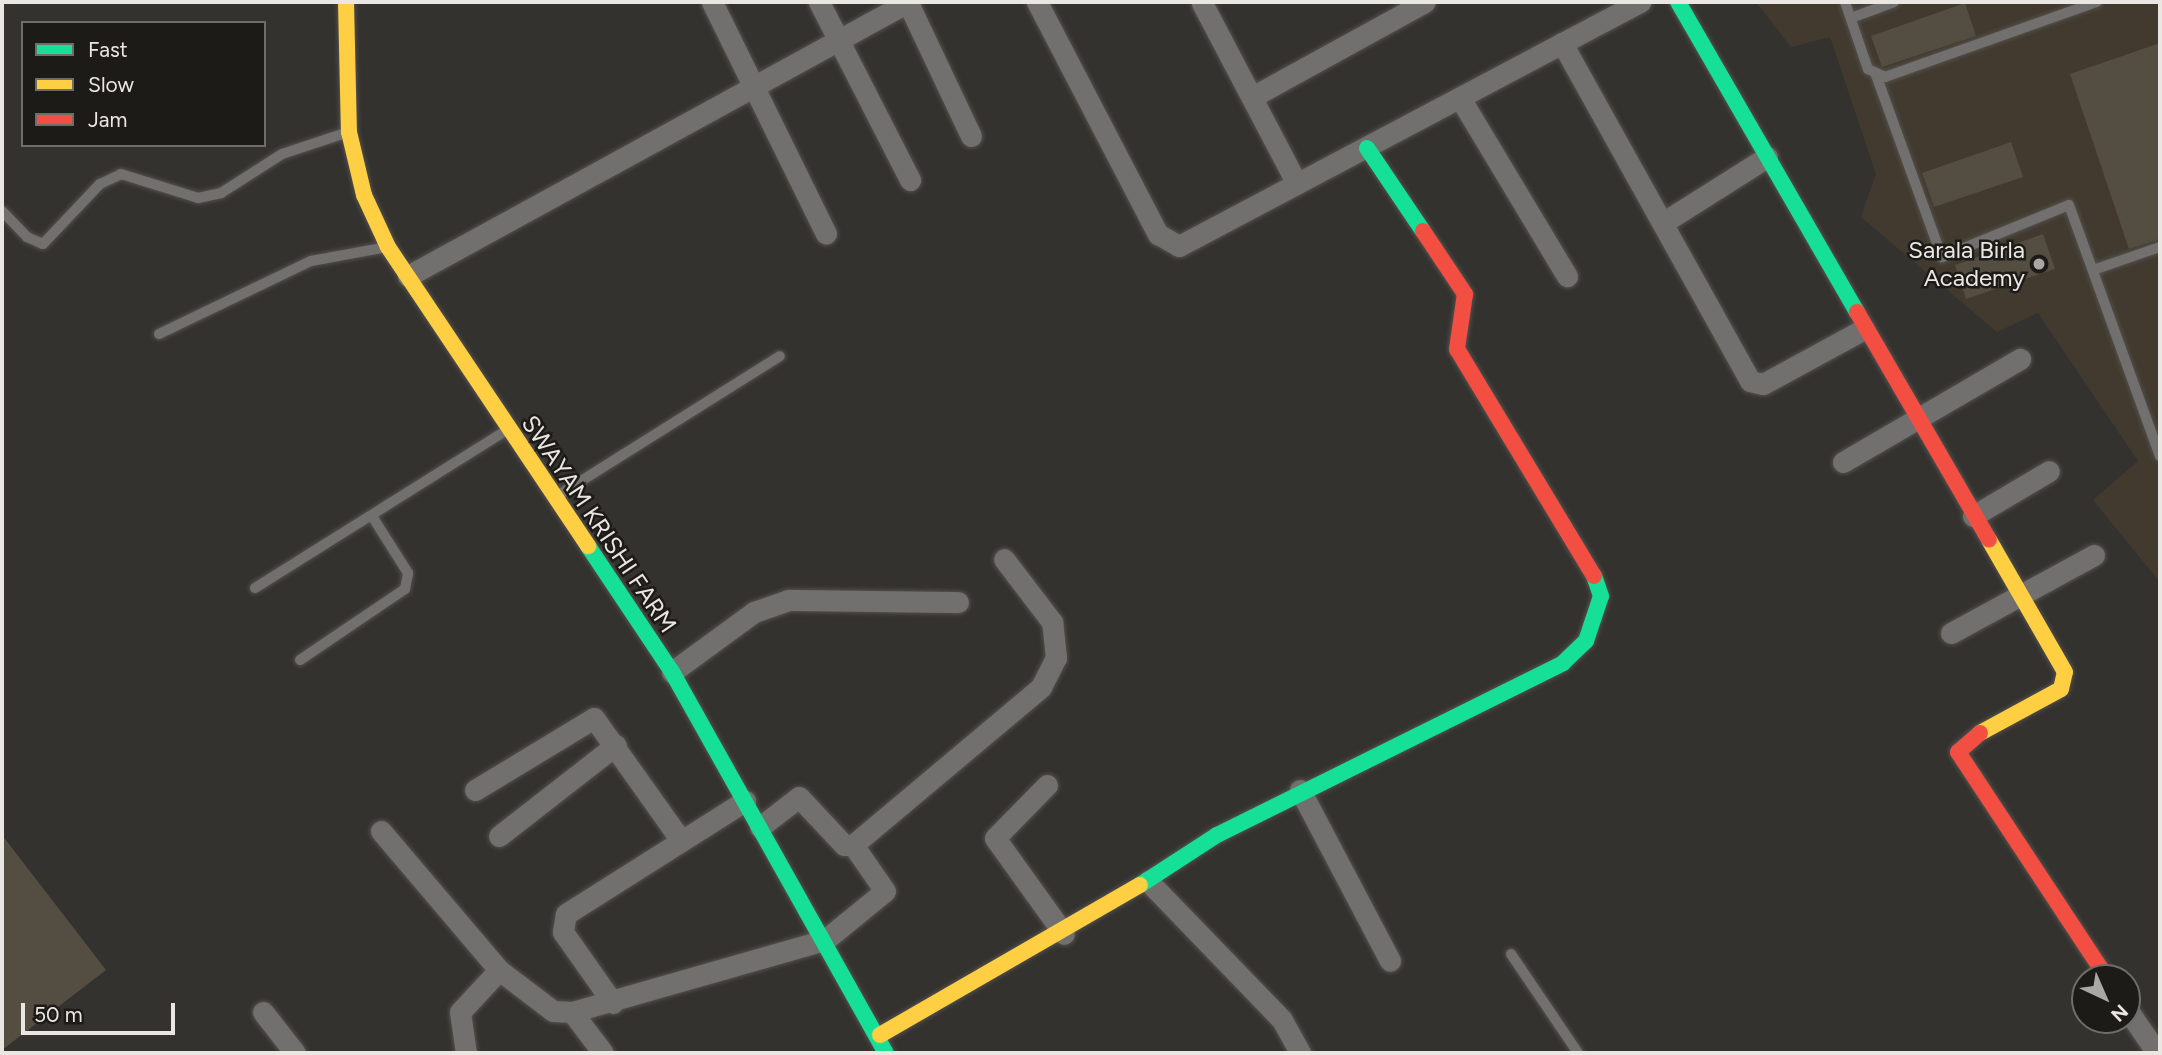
<!DOCTYPE html>
<html>
<head>
<meta charset="utf-8">
<style>
	body { margin:0 }
	#map { position:relative; width:2162px; height:1055px; overflow:hidden; background:#34322f; font-family:Figtree,sans-serif }
	div>[style] { position:absolute }
	.built>* { inset:0; background:#423a2f }
	.building>* { inset:0; background:#544d42 }
	.roads { filter:drop-shadow(0 0 2px #52504c) drop-shadow(0 0 2px #52504c) }
	.lane>* { height:10px; margin:-5px; padding:0 5px; transform-origin:5px; border-radius:5px; background:#72706e }
	.street>* { height:21px; margin:-10.5px; padding:0 10.5px; transform-origin:10.5px; border-radius:10.5px; background:#72706e }
	.fast>* { height:16px; margin:-8px; padding:0 8px; transform-origin:8px; border-radius:8px; background:#16e098 }
	.slow>* { height:16px; margin:-8px; padding:0 8px; transform-origin:8px; border-radius:8px; background:#ffcf43 }
	.jam>* { height:16px; margin:-8px; padding:0 8px; transform-origin:8px; border-radius:8px; background:#f24e42 }
	.dots>* { width:19px; height:19px; translate:-50% -50%; box-sizing:border-box; border:4px solid #1d1b18; border-radius:50% }
	span { translate:-50% -50%; white-space:nowrap; text-align:center; line-height:1.15; -webkit-text-stroke:5px #1d1b18; paint-order:stroke }
	.poi-label { font-size:24px; color:#eae7e3 }
	.right { translate:-100% -50%; text-align:right }
	.street-label { font-size:24px; color:#eae7e3 }
	.frame { position:absolute; inset:0; border:4px solid #eae7e3; pointer-events:none }
	.legend { position:absolute; left:21px; top:21px; width:245px; height:126px; box-sizing:border-box; background:#1d1b18; border:2px solid #6f6d69; margin:0; padding:9px 12px; list-style:none; font-size:21px; color:#eae7e3 }
	.legend li { display:flex; align-items:center; gap:14px; height:35px }
	.legend b { width:35px; border:2px solid #6f6d69 }
	.north { position:absolute; left:2071px; top:964px; width:70px; height:70px; box-sizing:border-box; background:#1d1b18; border:2px solid #6f6d69; border-radius:50%; rotate:136deg; font-size:19px; font-weight:700; line-height:28px; text-align:center; color:#eae7e3 }
	.north::after { content:''; display:block; margin:auto; width:24px; height:32px; background:#aaa8a4; clip-path:polygon(50% 0,100% 100%,50% 72%,0 100%) }
	.scale { position:absolute; left:21px; top:1003px; width:154px; height:32px; box-sizing:border-box; border:4px solid #eae7e3; border-top:0; padding-left:9px; font-size:21px; line-height:24px; white-space:nowrap; color:#eae7e3; -webkit-text-stroke:5px #1d1b18; paint-order:stroke }
</style>
</head>
<body>
<div id="map">
	<div class="built">
		<div style="clip-path:polygon(1756px 2px,2160px 2px,2160px 582px,2093px 500px,2138px 461px,2038px 313px,1997px 332px,1861px 217px,1876px 174px,1830px 37px,1791px 47px)"></div>
	</div>
	<div class="building">
		<div style="clip-path:polygon(1965px 3px,1976px 36px,1882px 67px,1871px 36px)"></div>
		<div style="clip-path:polygon(2160px 43px,2160px 239px,2129px 249px,2070px 74px)"></div>
		<div style="clip-path:polygon(2011px 142px,2023px 177px,1934px 207px,1922px 173px)"></div>
		<div style="clip-path:polygon(2043px 234px,2055px 269px,1966px 299px,1955px 265px)"></div>
		<div style="clip-path:polygon(2px 835px,106px 970px,2px 1050px)"></div>
	</div>
	<div class="roads">
		<div class="lane">
			<div style="left:1845px;top:2px;width:71px;rotate:71.1deg"></div>
			<div style="left:1868px;top:69px;width:19px;rotate:25deg"></div>
			<div style="left:1885px;top:77px;width:225px;rotate:-19.5deg"></div>
			<div style="left:1851px;top:18px;width:46px;rotate:-20.4deg"></div>
			<div style="left:1876px;top:75px;width:194px;rotate:70.1deg"></div>
			<div style="left:1942px;top:257px;width:137px;rotate:-22.3deg"></div>
			<div style="left:2069px;top:205px;width:267px;rotate:70.1deg"></div>
			<div style="left:2px;top:211px;width:36px;rotate:46deg"></div>
			<div style="left:27px;top:237px;width:17px;rotate:24deg"></div>
			<div style="left:43px;top:244px;width:83px;rotate:-46.5deg"></div>
			<div style="left:100px;top:184px;width:23px;rotate:-25deg"></div>
			<div style="left:121px;top:174px;width:81px;rotate:17.3deg"></div>
			<div style="left:198px;top:198px;width:24px;rotate:-12deg"></div>
			<div style="left:221px;top:193px;width:72px;rotate:-32.6deg"></div>
			<div style="left:282px;top:154px;width:70px;rotate:-18.4deg"></div>
			<div style="left:2096px;top:269px;width:68px;rotate:-19deg"></div>
			<div style="left:159px;top:334px;width:169px;rotate:-25.7deg"></div>
			<div style="left:311px;top:261px;width:77px;rotate:-10.4deg"></div>
			<div style="left:557px;top:496px;width:263px;rotate:-32.1deg"></div>
			<div style="left:255px;top:588px;width:299px;rotate:-32.1deg"></div>
			<div style="left:300px;top:660px;width:127px;rotate:-34.1deg"></div>
			<div style="left:405px;top:589px;width:16px;rotate:-79deg"></div>
			<div style="left:408px;top:573px;width:67px;rotate:-122.3deg"></div>
			<div style="left:1511px;top:954px;width:120px;rotate:55.9deg"></div>
		</div>
		<div class="street">
			<div style="left:712px;top:2px;width:258px;rotate:63.8deg"></div>
			<div style="left:819px;top:2px;width:200px;rotate:62.9deg"></div>
			<div style="left:1037px;top:2px;width:262px;rotate:62.5deg"></div>
			<div style="left:1158px;top:234px;width:24px;rotate:30deg"></div>
			<div style="left:1179px;top:246px;width:522px;rotate:-27.89deg"></div>
			<div style="left:1202px;top:3px;width:204px;rotate:62.3deg"></div>
			<div style="left:909px;top:5px;width:145px;rotate:64.7deg"></div>
			<div style="left:1562px;top:43px;width:387px;rotate:60.9deg"></div>
			<div style="left:1750px;top:381px;width:13px;rotate:13deg"></div>
			<div style="left:1763px;top:384px;width:115px;rotate:-28.6deg"></div>
			<div style="left:1252px;top:97px;width:197px;rotate:-28.8deg"></div>
			<div style="left:1460px;top:98px;width:208px;rotate:59deg"></div>
			<div style="left:1664px;top:222px;width:122px;rotate:-32.3deg"></div>
			<div style="left:408px;top:276px;width:570px;rotate:-28.72deg"></div>
			<div style="left:1843px;top:462px;width:205px;rotate:-30.2deg"></div>
			<div style="left:1973px;top:516px;width:88px;rotate:-30.6deg"></div>
			<div style="left:1951px;top:633px;width:163px;rotate:-28.6deg"></div>
			<div style="left:672px;top:672px;width:102px;rotate:-36.2deg"></div>
			<div style="left:754px;top:612px;width:36px;rotate:-19deg"></div>
			<div style="left:788px;top:600px;width:170px;rotate:0.7deg"></div>
			<div style="left:1047px;top:785px;width:74px;rotate:134.5deg"></div>
			<div style="left:995px;top:838px;width:118px;rotate:54.3deg"></div>
			<div style="left:475px;top:790px;width:139px;rotate:-31.2deg"></div>
			<div style="left:594px;top:718px;width:148px;rotate:54.6deg"></div>
			<div style="left:1300px;top:790px;width:193px;rotate:62.2deg"></div>
			<div style="left:760px;top:827px;width:49px;rotate:-37.6deg"></div>
			<div style="left:799px;top:797px;width:66px;rotate:46.8deg"></div>
			<div style="left:844px;top:845px;width:9px"></div>
			<div style="left:853px;top:845px;width:246px;rotate:-40deg"></div>
			<div style="left:1041px;top:687px;width:33px;rotate:-63deg"></div>
			<div style="left:1056px;top:658px;width:36px;rotate:-96deg"></div>
			<div style="left:1052px;top:622px;width:79px;rotate:-127.3deg"></div>
			<div style="left:381px;top:831px;width:182px;rotate:49.7deg"></div>
			<div style="left:499px;top:970px;width:68px;rotate:37.2deg"></div>
			<div style="left:553px;top:1011px;width:19px;rotate:3deg"></div>
			<div style="left:572px;top:1012px;width:263px;rotate:-15.9deg"></div>
			<div style="left:825px;top:940px;width:77px;rotate:-39.2deg"></div>
			<div style="left:885px;top:891px;width:56px;rotate:-124.8deg"></div>
			<div style="left:499px;top:836px;width:148px;rotate:-37.9deg"></div>
			<div style="left:1148px;top:881px;width:193px;rotate:46deg"></div>
			<div style="left:1282px;top:1020px;width:38px;rotate:61deg"></div>
			<div style="left:613px;top:1003px;width:87px;rotate:-125.2deg"></div>
			<div style="left:563px;top:932px;width:18px;rotate:-81deg"></div>
			<div style="left:566px;top:914px;width:212px;rotate:-32.3deg"></div>
			<div style="left:2127px;top:1009px;width:53px;rotate:55.7deg"></div>
			<div style="left:263px;top:1012px;width:52px;rotate:52deg"></div>
			<div style="left:572px;top:1012px;width:51px;rotate:52.9deg"></div>
			<div style="left:466px;top:1053px;width:41px;rotate:-98.3deg"></div>
			<div style="left:460px;top:1012px;width:57px;rotate:-47.1deg"></div>
		</div>
		<div class="fast">
			<div style="left:1678px;top:2px;width:358px;rotate:60deg"></div>
			<div style="left:1367px;top:148px;width:100px;rotate:56deg"></div>
			<div style="left:588px;top:546px;width:151px;rotate:56.3deg"></div>
			<div style="left:672px;top:672px;width:436px;rotate:60.7deg"></div>
			<div style="left:1140px;top:885px;width:92px;rotate:-33deg"></div>
			<div style="left:1217px;top:835px;width:386px;rotate:-26.4deg"></div>
			<div style="left:1563px;top:663px;width:32px;rotate:-44deg"></div>
			<div style="left:1586px;top:641px;width:47px;rotate:-71.6deg"></div>
			<div style="left:1601px;top:596px;width:21px;rotate:-109deg"></div>
		</div>
		<div class="slow">
			<div style="left:346px;top:2px;width:130px;rotate:88.7deg"></div>
			<div style="left:349px;top:132px;width:65px;rotate:76.6deg"></div>
			<div style="left:364px;top:195px;width:57px;rotate:65.2deg"></div>
			<div style="left:388px;top:247px;width:360px;rotate:56.2deg"></div>
			<div style="left:1980px;top:733px;width:92px;rotate:-28.5deg"></div>
			<div style="left:2061px;top:689px;width:17px;rotate:-77deg"></div>
			<div style="left:2065px;top:672px;width:152px;rotate:-119.9deg"></div>
			<div style="left:880px;top:1035px;width:300px;rotate:-30deg"></div>
		</div>
		<div class="jam">
			<div style="left:1423px;top:231px;width:76px;rotate:56.3deg"></div>
			<div style="left:1465px;top:294px;width:56px;rotate:98.3deg"></div>
			<div style="left:1457px;top:349px;width:265px;rotate:58.9deg"></div>
			<div style="left:1857px;top:312px;width:263px;rotate:59.9deg"></div>
			<div style="left:1980px;top:733px;width:29px;rotate:139deg"></div>
			<div style="left:1958px;top:752px;width:271px;rotate:56.6deg"></div>
		</div>
	</div>
	<div class="dots">
		<div style="left:2039px;top:264px;background:#aaa8a4"></div>
	</div>
	<div class="poi-label">
		<span class="right" style="left:2025px;top:264px">Sarala Birla<br>Academy</span>
	</div>
	<div class="street-label">
		<span style="left:599px;top:524px;rotate:56deg">SWAYAM KRISHI FARM</span>
	</div>
	<div class="frame"></div>
	<ul class="legend">
	<li><b style="height:9px;background:#16e098"></b>Fast</li>
	<li><b style="height:9px;background:#ffcf43"></b>Slow</li>
	<li><b style="height:9px;background:#f24e42"></b>Jam</li>
	</ul>
	<div class="north">N</div>
	<div class="scale">50 m</div>
</div>
</body>
</html>
